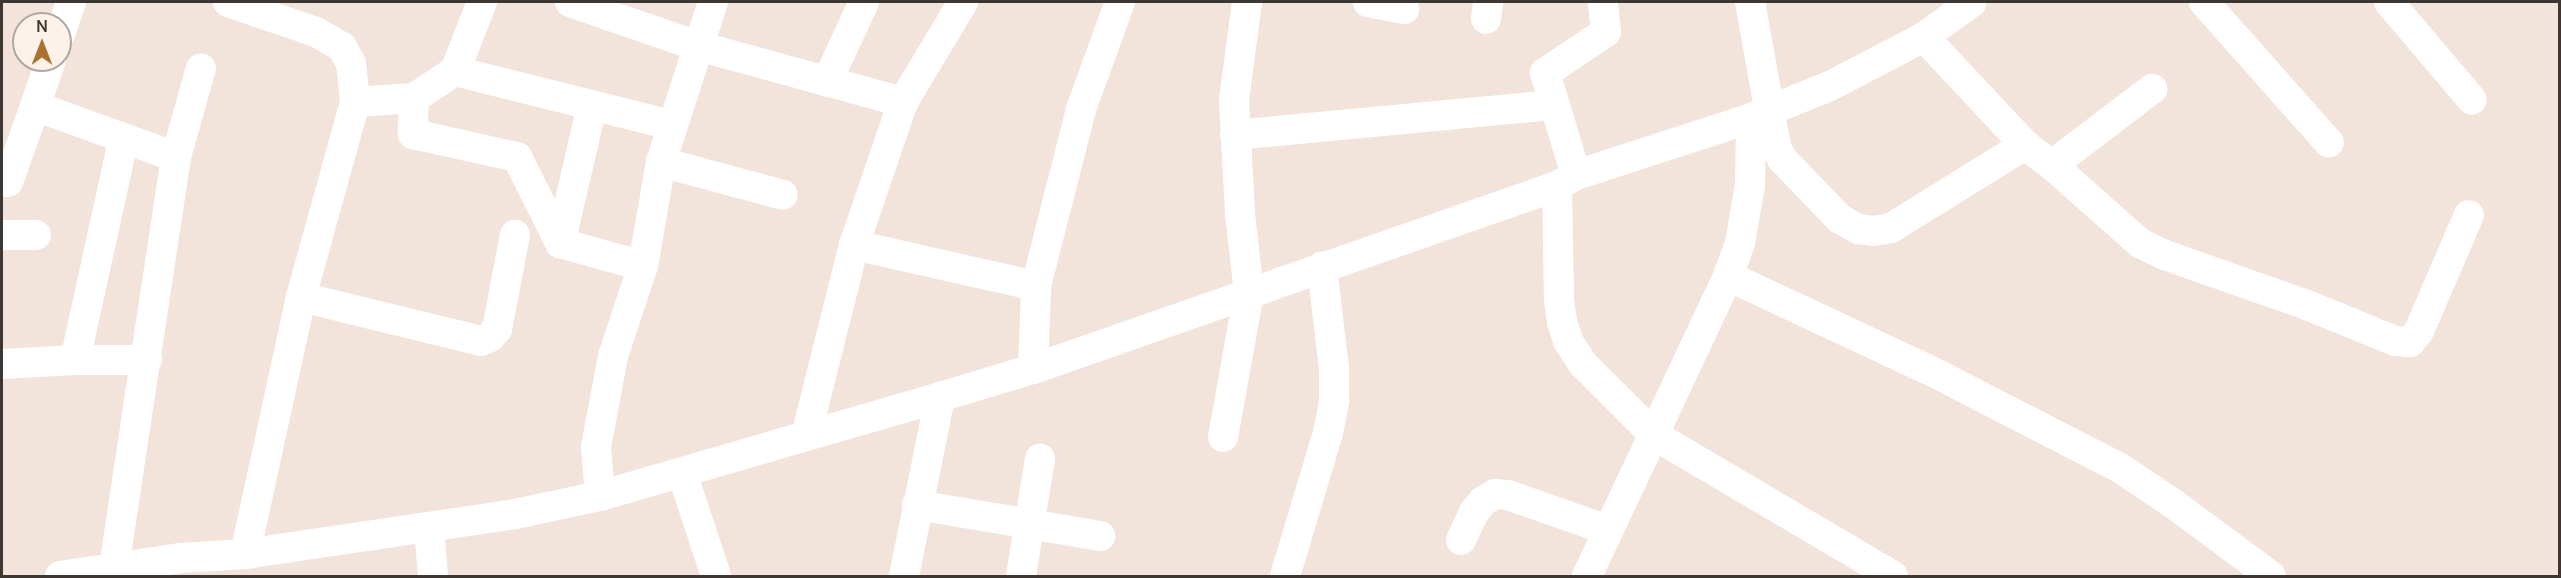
<!DOCTYPE html>
<html>
<head>
<meta charset="utf-8">
<style>
	body { margin:0 }
	#map { position:relative; width:2561px; height:578px; overflow:hidden; background:#f2e4da; font-family:Manrope,sans-serif }
	div>[style] { position:absolute }
	.minor>* { height:30px; margin:-15px; padding:0 15px; transform-origin:15px; border-radius:15px; background:#fff }
	span { translate:-50% -50%; white-space:nowrap; text-align:center; line-height:1.15; -webkit-text-stroke:6px #fdf2ea; paint-order:stroke }
	.frame { position:absolute; inset:0; border:3px solid #3c3733; pointer-events:none }
	.north { position:absolute; left:12px; top:12px; width:60px; height:60px; box-sizing:border-box; background:#fdf2ea; border:2px solid #b0a7a1; border-radius:50%; rotate:0deg; font-size:16px; font-weight:700; line-height:24px; text-align:center; color:#3c3733 }
	.north::after { content:''; display:block; margin:auto; width:21px; height:27px; background:#a9722e; clip-path:polygon(50% 0,100% 100%,50% 72%,0 100%) }
</style>
</head>
<body>
<div id="map">
	<div class="minor">
		<div style="left:228px;top:2px;width:93px;rotate:18.8deg"></div>
		<div style="left:316px;top:32px;width:30px;rotate:30deg"></div>
		<div style="left:342px;top:47px;width:18px;rotate:61deg"></div>
		<div style="left:351px;top:63px;width:39px;rotate:84deg"></div>
		<div style="left:570px;top:2px;width:135px;rotate:19deg"></div>
		<div style="left:698px;top:46px;width:213px;rotate:15.3deg"></div>
		<div style="left:1368px;top:2px;width:37px;rotate:11deg"></div>
		<div style="left:1750px;top:2px;width:147px;rotate:79.8deg"></div>
		<div style="left:1776px;top:147px;width:13px;rotate:63deg"></div>
		<div style="left:1782px;top:159px;width:83px;rotate:46deg"></div>
		<div style="left:1840px;top:219px;width:21px;rotate:29deg"></div>
		<div style="left:1858px;top:229px;width:16px;rotate:7deg"></div>
		<div style="left:1874px;top:231px;width:17px;rotate:-10deg"></div>
		<div style="left:1891px;top:228px;width:158px;rotate:-31.8deg"></div>
		<div style="left:2204px;top:2px;width:188px;rotate:48.4deg"></div>
		<div style="left:2389px;top:2px;width:128px;rotate:49.7deg"></div>
		<div style="left:1486px;top:19px;width:17px;rotate:-83deg"></div>
		<div style="left:60px;top:34px;width:34px;rotate:-71deg"></div>
		<div style="left:1924px;top:37px;width:148px;rotate:46.9deg"></div>
		<div style="left:2025px;top:145px;width:34px;rotate:37deg"></div>
		<div style="left:2052px;top:165px;width:118px;rotate:41.6deg"></div>
		<div style="left:2140px;top:243px;width:28px;rotate:26deg"></div>
		<div style="left:2165px;top:255px;width:151px;rotate:19.4deg"></div>
		<div style="left:2307px;top:305px;width:95px;rotate:22.2deg"></div>
		<div style="left:2395px;top:341px;width:15px;rotate:4deg"></div>
		<div style="left:2410px;top:342px;width:14px;rotate:-51deg"></div>
		<div style="left:2419px;top:331px;width:126px;rotate:-66.7deg"></div>
		<div style="left:51px;top:60px;width:49px;rotate:109.2deg"></div>
		<div style="left:35px;top:106px;width:150px;rotate:19.9deg"></div>
		<div style="left:455px;top:71px;width:224px;rotate:14deg"></div>
		<div style="left:827px;top:82px;width:88px;rotate:-65.2deg"></div>
		<div style="left:414px;top:98px;width:36px;rotate:92deg"></div>
		<div style="left:413px;top:134px;width:107px;rotate:12.5deg"></div>
		<div style="left:517px;top:157px;width:96px;rotate:63.4deg"></div>
		<div style="left:592px;top:106px;width:141px;rotate:103.1deg"></div>
		<div style="left:560px;top:243px;width:86px;rotate:15.5deg"></div>
		<div style="left:1235px;top:135px;width:321px;rotate:-5.4deg"></div>
		<div style="left:661px;top:162px;width:126px;rotate:15.1deg"></div>
		<div style="left:2052px;top:165px;width:126px;rotate:-37.2deg"></div>
		<div style="left:1576px;top:175px;width:107px;rotate:-106.9deg"></div>
		<div style="left:1545px;top:73px;width:73px;rotate:-33.9deg"></div>
		<div style="left:1606px;top:32px;width:30px;rotate:-96deg"></div>
		<div style="left:8px;top:182px;width:81px;rotate:-70.4deg"></div>
		<div style="left:1557px;top:186px;width:114px;rotate:89deg"></div>
		<div style="left:1559px;top:300px;width:22px;rotate:82deg"></div>
		<div style="left:1562px;top:322px;width:20px;rotate:72deg"></div>
		<div style="left:1568px;top:341px;width:27px;rotate:57deg"></div>
		<div style="left:1583px;top:364px;width:100px;rotate:45deg"></div>
		<div style="left:1654px;top:435px;width:277px;rotate:30.5deg"></div>
		<div style="left:2px;top:235px;width:34px"></div>
		<div style="left:854px;top:245px;width:187px;rotate:12.7deg"></div>
		<div style="left:1728px;top:276px;width:235px;rotate:25.1deg"></div>
		<div style="left:1941px;top:376px;width:201px;rotate:27.2deg"></div>
		<div style="left:2120px;top:468px;width:66px;rotate:33.9deg"></div>
		<div style="left:2175px;top:505px;width:119px;rotate:36.5deg"></div>
		<div style="left:301px;top:297px;width:185px;rotate:13.7deg"></div>
		<div style="left:481px;top:341px;width:10px;rotate:-24deg"></div>
		<div style="left:490px;top:337px;width:11px;rotate:-49deg"></div>
		<div style="left:497px;top:329px;width:96px;rotate:-79.2deg"></div>
		<div style="left:75px;top:360px;width:227px;rotate:-77.6deg"></div>
		<div style="left:2px;top:364px;width:73px;rotate:-3.1deg"></div>
		<div style="left:75px;top:360px;width:72px"></div>
		<div style="left:1033px;top:369px;width:83px;rotate:-87.9deg"></div>
		<div style="left:1036px;top:286px;width:183px;rotate:-75.7deg"></div>
		<div style="left:1081px;top:109px;width:114px;rotate:-70deg"></div>
		<div style="left:806px;top:436px;width:197px;rotate:-75.9deg"></div>
		<div style="left:854px;top:245px;width:151px;rotate:-71.1deg"></div>
		<div style="left:903px;top:102px;width:117px;rotate:-59deg"></div>
		<div style="left:1223px;top:437px;width:146px;rotate:-79.8deg"></div>
		<div style="left:1249px;top:293px;width:80px;rotate:-96.5deg"></div>
		<div style="left:1240px;top:214px;width:114px;rotate:-93deg"></div>
		<div style="left:1234px;top:100px;width:99px;rotate:-82.4deg"></div>
		<div style="left:682px;top:473px;width:108px;rotate:71.7deg"></div>
		<div style="left:600px;top:496px;width:49px;rotate:-94.7deg"></div>
		<div style="left:596px;top:447px;width:93px;rotate:-79.4deg"></div>
		<div style="left:613px;top:356px;width:95px;rotate:-71.6deg"></div>
		<div style="left:643px;top:266px;width:106px;rotate:-80.2deg"></div>
		<div style="left:661px;top:162px;width:168px;rotate:-72deg"></div>
		<div style="left:917px;top:505px;width:186px;rotate:9.6deg"></div>
		<div style="left:429px;top:528px;width:48px;rotate:85.2deg"></div>
		<div style="left:1461px;top:540px;width:31px;rotate:-65deg"></div>
		<div style="left:1474px;top:512px;width:14px;rotate:-51deg"></div>
		<div style="left:1483px;top:501px;width:14px;rotate:-30deg"></div>
		<div style="left:1495px;top:494px;width:13px;rotate:4deg"></div>
		<div style="left:1508px;top:495px;width:106px;rotate:19.3deg"></div>
		<div style="left:245px;top:554px;width:263px;rotate:-77.7deg"></div>
		<div style="left:301px;top:297px;width:202px;rotate:-74.5deg"></div>
		<div style="left:355px;top:102px;width:59px;rotate:-3.9deg"></div>
		<div style="left:414px;top:98px;width:49px;rotate:-33.4deg"></div>
		<div style="left:455px;top:71px;width:74px;rotate:-68.6deg"></div>
		<div style="left:114px;top:567px;width:415px;rotate:-81.4deg"></div>
		<div style="left:176px;top:157px;width:92px;rotate:-74.3deg"></div>
		<div style="left:60px;top:576px;width:121px;rotate:-8.5deg"></div>
		<div style="left:180px;top:558px;width:65px;rotate:-3.5deg"></div>
		<div style="left:245px;top:554px;width:273px;rotate:-8.4deg"></div>
		<div style="left:515px;top:514px;width:87px;rotate:-12deg"></div>
		<div style="left:600px;top:496px;width:354px;rotate:-16.2deg"></div>
		<div style="left:940px;top:397px;width:97px;rotate:-16.8deg"></div>
		<div style="left:1033px;top:369px;width:555px;rotate:-19.25deg"></div>
		<div style="left:1557px;top:186px;width:22px;rotate:-30deg"></div>
		<div style="left:1576px;top:175px;width:184px;rotate:-18deg"></div>
		<div style="left:1751px;top:118px;width:85px;rotate:-22.1deg"></div>
		<div style="left:1830px;top:86px;width:106px;rotate:-27.5deg"></div>
		<div style="left:1924px;top:37px;width:59px;rotate:-36.1deg"></div>
		<div style="left:904px;top:576px;width:183px;rotate:-78.6deg"></div>
		<div style="left:1021px;top:576px;width:119px;rotate:-80.8deg"></div>
		<div style="left:1285px;top:576px;width:149px;rotate:-73.3deg"></div>
		<div style="left:1328px;top:433px;width:33px;rotate:-79deg"></div>
		<div style="left:1334px;top:401px;width:32px;rotate:-90deg"></div>
		<div style="left:1334px;top:369px;width:103px;rotate:-96.7deg"></div>
		<div style="left:1587px;top:576px;width:331px;rotate:-64.8deg"></div>
		<div style="left:1728px;top:276px;width:35px;rotate:-70deg"></div>
		<div style="left:1740px;top:243px;width:59px;rotate:-80.2deg"></div>
		<div style="left:1750px;top:185px;width:67px;rotate:-89.1deg"></div>
	</div>
	<div class="frame"></div>
	<div class="north">N</div>
</div>
</body>
</html>
